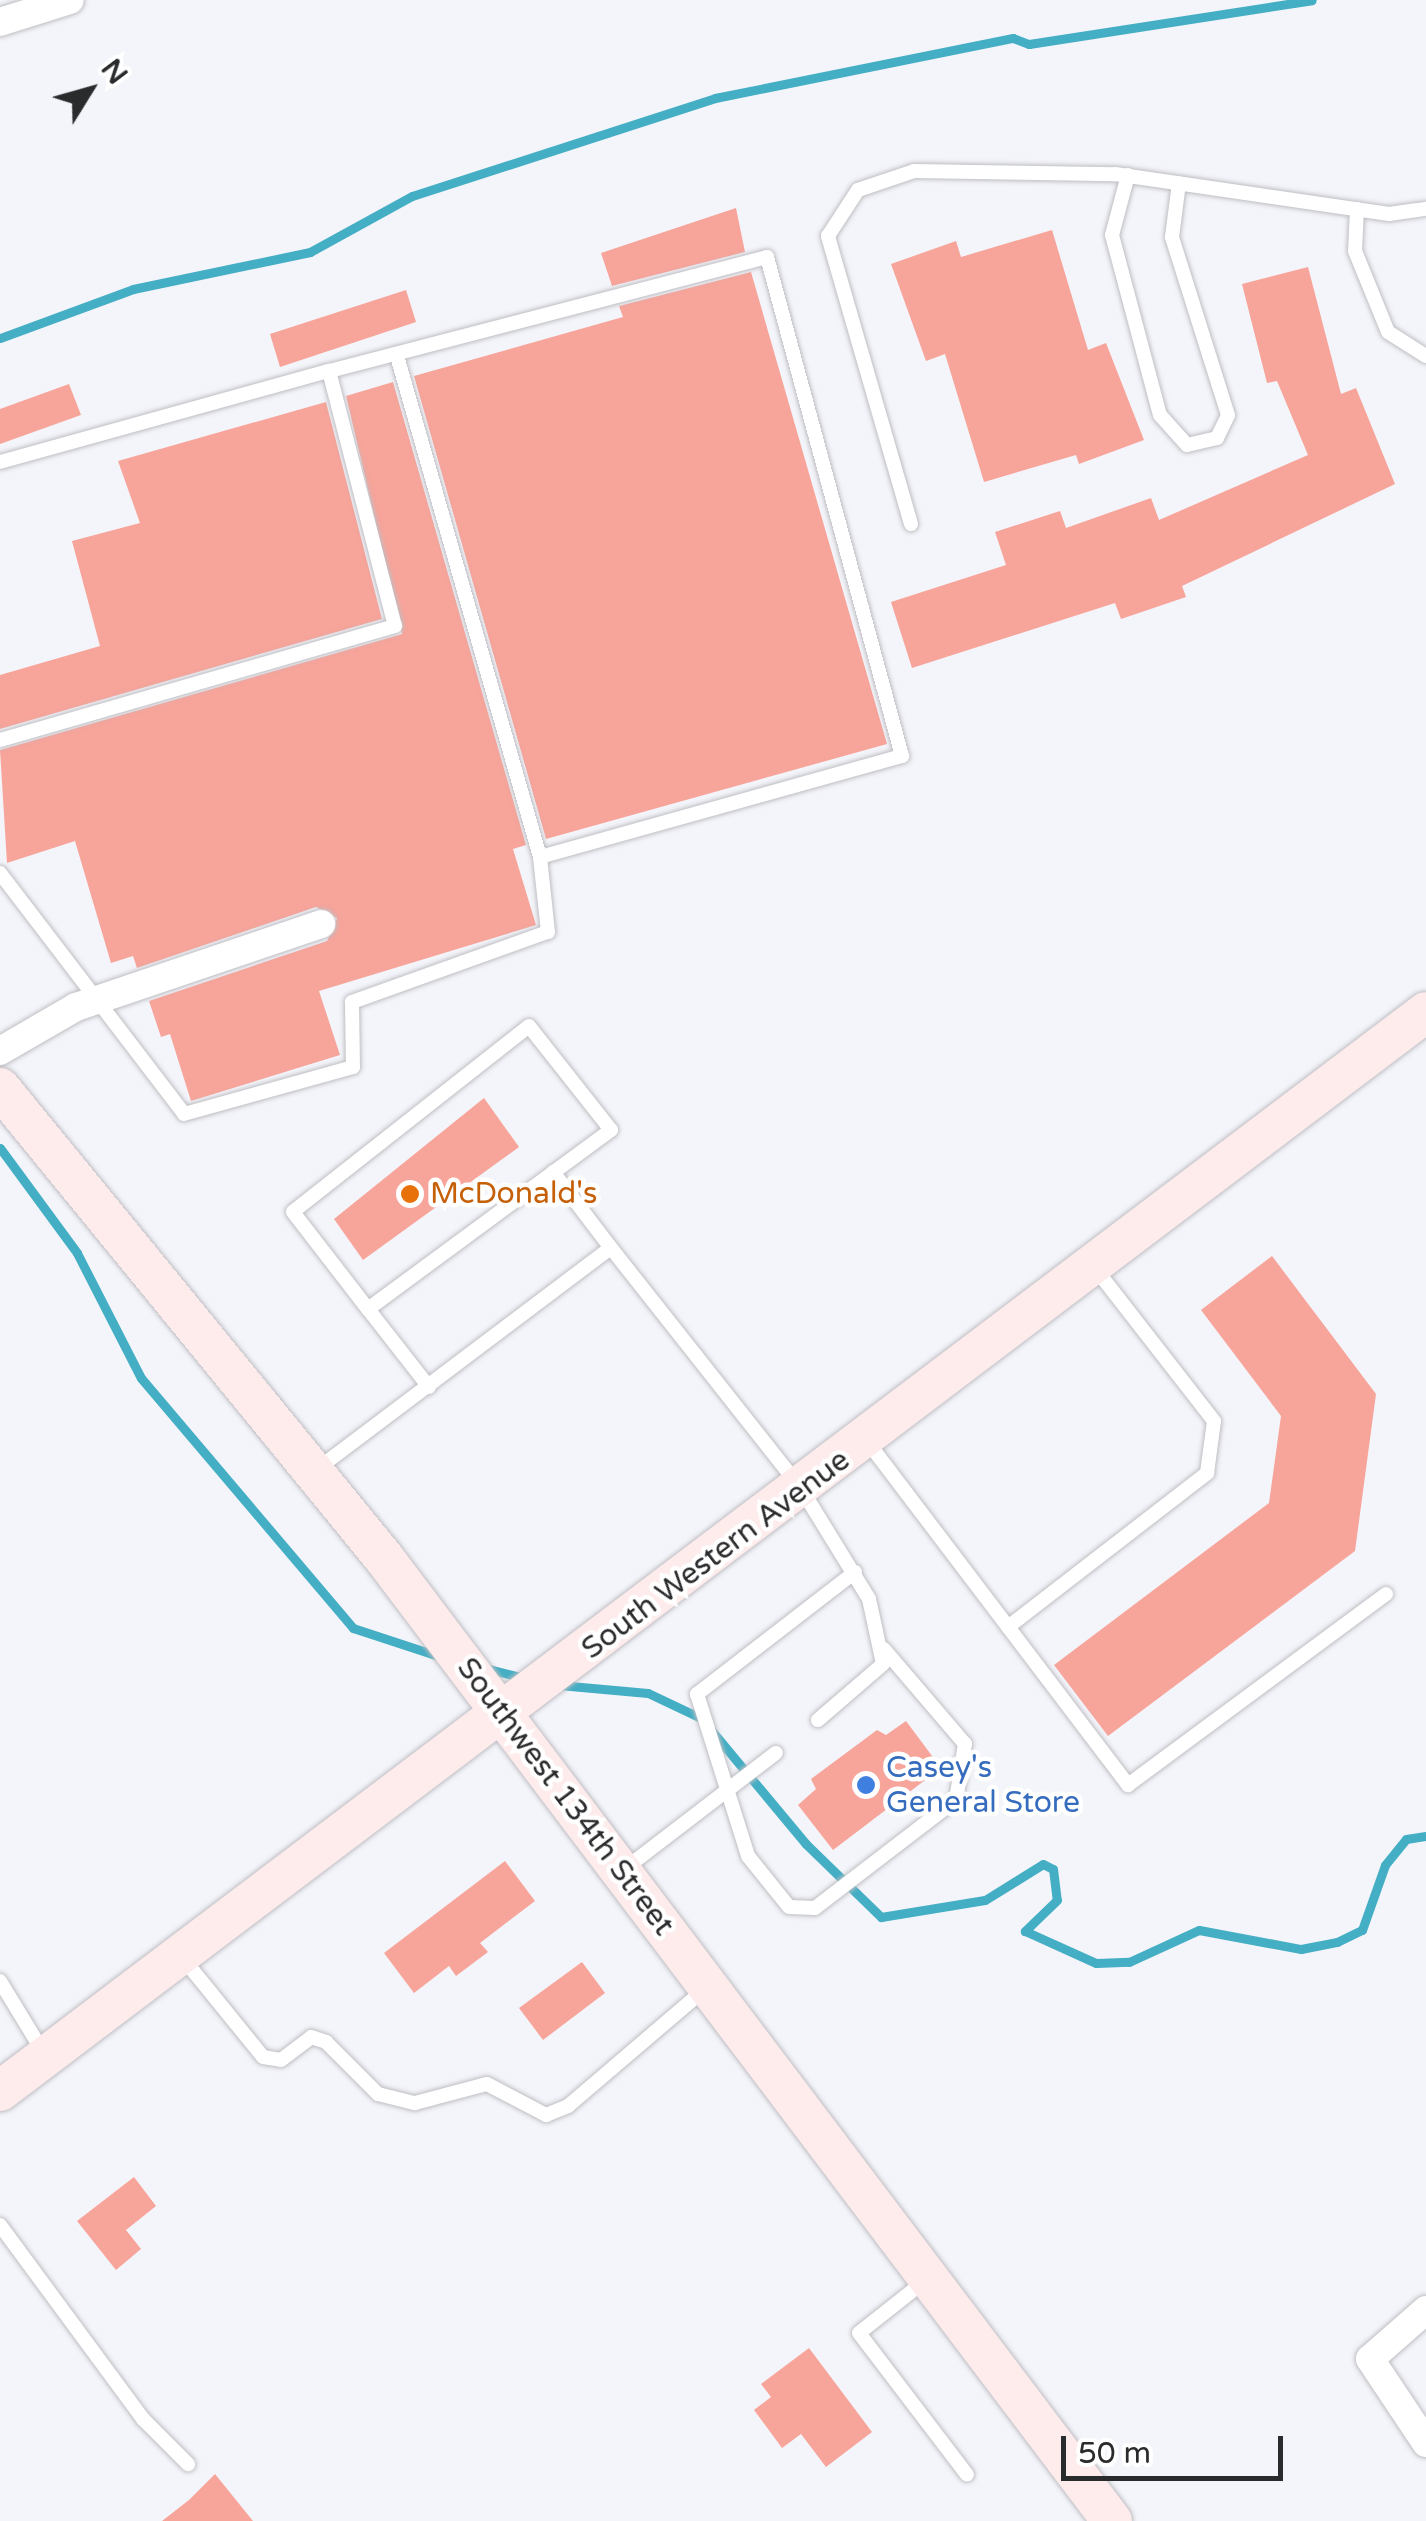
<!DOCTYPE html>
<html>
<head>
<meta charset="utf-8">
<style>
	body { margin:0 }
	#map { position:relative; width:1426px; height:2521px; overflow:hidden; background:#f4f5fa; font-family:"Varela Round",sans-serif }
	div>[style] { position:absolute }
	.stream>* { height:9px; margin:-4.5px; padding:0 4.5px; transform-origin:4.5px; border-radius:4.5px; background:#44aec4 }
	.building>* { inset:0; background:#f7a49a }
	.roads { filter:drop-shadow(0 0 2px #bebec3) drop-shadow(0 0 2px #bebec3) }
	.service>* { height:14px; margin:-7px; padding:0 7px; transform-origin:7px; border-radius:7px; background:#fff }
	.minor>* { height:28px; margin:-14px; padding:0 14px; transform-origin:14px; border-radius:14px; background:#fff }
	.secondary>* { height:40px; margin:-20px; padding:0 20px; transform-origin:20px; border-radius:20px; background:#feecec }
	.dots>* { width:28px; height:28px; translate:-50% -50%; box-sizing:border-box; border:5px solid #fff; border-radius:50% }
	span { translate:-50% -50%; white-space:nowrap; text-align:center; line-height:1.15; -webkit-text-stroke:9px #fff; paint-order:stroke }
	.food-label { font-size:30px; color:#c56008 }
	.left { translate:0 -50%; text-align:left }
	.street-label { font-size:30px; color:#2a2b2d }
	.shop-label { font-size:30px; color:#366cbe }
	.north { position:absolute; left:40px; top:40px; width:100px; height:100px; -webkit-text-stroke:8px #fff; paint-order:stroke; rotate:53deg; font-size:28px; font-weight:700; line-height:40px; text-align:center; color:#2a2b2d }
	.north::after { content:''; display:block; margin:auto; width:35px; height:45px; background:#2a2b2d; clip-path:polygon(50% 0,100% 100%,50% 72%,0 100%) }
	.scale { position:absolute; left:1061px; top:2436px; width:222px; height:45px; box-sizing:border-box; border:5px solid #2a2b2d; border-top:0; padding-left:12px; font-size:30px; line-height:35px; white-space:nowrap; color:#2a2b2d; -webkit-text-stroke:8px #fff; paint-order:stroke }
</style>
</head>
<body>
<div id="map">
	<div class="stream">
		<div style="left:0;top:338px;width:142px;rotate:-20.2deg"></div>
		<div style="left:133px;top:289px;width:181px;rotate:-11.8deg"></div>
		<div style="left:310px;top:252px;width:116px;rotate:-28.8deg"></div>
		<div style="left:412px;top:196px;width:318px;rotate:-17.9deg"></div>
		<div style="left:715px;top:98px;width:304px;rotate:-11.4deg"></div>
		<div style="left:1013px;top:38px;width:17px;rotate:21deg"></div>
		<div style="left:1029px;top:44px;width:286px;rotate:-8.8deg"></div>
		<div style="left:0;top:1148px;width:130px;rotate:53.7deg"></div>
		<div style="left:77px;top:1253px;width:140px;rotate:62.9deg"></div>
		<div style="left:141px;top:1378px;width:328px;rotate:49.7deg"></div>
		<div style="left:353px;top:1628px;width:93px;rotate:18.2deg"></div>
		<div style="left:485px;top:1668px;width:40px;rotate:14.4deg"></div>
		<div style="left:559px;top:1685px;width:89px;rotate:5.1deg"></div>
		<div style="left:648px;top:1693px;width:59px;rotate:25.3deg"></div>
		<div style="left:701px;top:1718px;width:164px;rotate:50.2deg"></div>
		<div style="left:806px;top:1844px;width:105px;rotate:44.2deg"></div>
		<div style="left:881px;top:1917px;width:105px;rotate:-9.3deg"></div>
		<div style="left:985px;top:1900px;width:68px;rotate:-31.8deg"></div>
		<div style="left:1043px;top:1864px;width:11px;rotate:27deg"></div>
		<div style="left:1053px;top:1869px;width:31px;rotate:83deg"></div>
		<div style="left:1057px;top:1900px;width:45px;rotate:135.9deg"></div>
		<div style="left:1025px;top:1931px;width:78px;rotate:24.3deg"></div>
		<div style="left:1096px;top:1963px;width:33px;rotate:-2deg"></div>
		<div style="left:1129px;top:1962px;width:77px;rotate:-24.6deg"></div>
		<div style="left:1199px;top:1930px;width:104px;rotate:10.6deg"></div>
		<div style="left:1301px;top:1949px;width:37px;rotate:-11deg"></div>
		<div style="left:1337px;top:1942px;width:28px;rotate:-26deg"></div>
		<div style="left:1362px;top:1930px;width:69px;rotate:-70.5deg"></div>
		<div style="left:1385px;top:1865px;width:33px;rotate:-51deg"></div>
		<div style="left:1406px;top:1839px;width:20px;rotate:-9deg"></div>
	</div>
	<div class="building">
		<div style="clip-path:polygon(736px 208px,745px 252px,612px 286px,601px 253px)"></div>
		<div style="clip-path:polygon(1052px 230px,1088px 350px,1106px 343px,1144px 440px,1079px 464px,1076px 455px,984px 482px,945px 354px,926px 361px,891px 264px,956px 241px,961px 257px)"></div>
		<div style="clip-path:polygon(1308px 267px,1341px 394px,1356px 388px,1395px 484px,1182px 586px,1186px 597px,1121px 619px,1115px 603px,912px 668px,891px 602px,1006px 565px,995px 532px,1060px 511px,1066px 528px,1151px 498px,1159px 520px,1308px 455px,1277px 381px,1267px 383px,1242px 284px)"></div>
		<div style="clip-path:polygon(751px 272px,887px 744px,546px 839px,414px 376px,623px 317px,619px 306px)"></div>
		<div style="clip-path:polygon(406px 290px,416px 322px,280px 367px,270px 334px)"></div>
		<div style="clip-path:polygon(393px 382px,526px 845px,513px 849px,536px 925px,319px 991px,340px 1055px,191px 1101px,170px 1034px,161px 1037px,149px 1001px,327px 941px,337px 918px,316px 907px,137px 968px,133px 956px,111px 963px,75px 841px,7px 863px,0 750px,402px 634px,346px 396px)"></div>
		<div style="clip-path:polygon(69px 384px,81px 415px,0 444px,0 409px)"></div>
		<div style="clip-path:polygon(326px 402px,382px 619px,0 729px,0 675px,100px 646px,72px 541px,140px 523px,118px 461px)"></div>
		<div style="clip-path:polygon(484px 1098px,519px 1147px,363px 1260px,334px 1219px)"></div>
		<div style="clip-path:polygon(1272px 1256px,1376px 1394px,1355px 1551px,1108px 1736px,1054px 1665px,1269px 1503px,1281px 1416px,1201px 1310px)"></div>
		<div style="clip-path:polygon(906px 1721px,941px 1768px,833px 1850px,798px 1805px,816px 1789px,811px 1779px,877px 1730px,886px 1735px)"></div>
		<div style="clip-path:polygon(505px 1861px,535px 1901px,480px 1943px,488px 1952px,456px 1976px,449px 1966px,414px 1993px,384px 1953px)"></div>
		<div style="clip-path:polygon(582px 1962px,605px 1993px,543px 2040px,519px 2008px)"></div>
		<div style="clip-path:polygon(134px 2177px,156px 2206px,126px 2230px,141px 2249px,116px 2270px,77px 2221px)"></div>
		<div style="clip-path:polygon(809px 2348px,872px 2432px,826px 2467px,801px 2434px,782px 2448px,754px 2410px,771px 2397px,761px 2384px)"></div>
		<div style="clip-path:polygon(215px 2474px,253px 2521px,162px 2521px,189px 2500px)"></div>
	</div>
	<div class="roads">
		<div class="service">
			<div style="left:1128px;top:175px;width:62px;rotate:104.9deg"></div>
			<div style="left:1112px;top:235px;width:186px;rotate:75.1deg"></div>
			<div style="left:1160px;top:415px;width:40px;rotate:48deg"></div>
			<div style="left:1187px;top:445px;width:31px;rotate:-13deg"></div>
			<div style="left:1217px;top:438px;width:25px;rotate:-64deg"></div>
			<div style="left:1228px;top:415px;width:187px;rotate:-107.5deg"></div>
			<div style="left:1172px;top:237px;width:54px;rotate:-82.6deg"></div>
			<div style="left:1357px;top:209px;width:42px;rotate:92.7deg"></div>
			<div style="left:1355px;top:251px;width:87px;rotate:67.8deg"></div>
			<div style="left:1388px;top:332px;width:45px;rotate:32.3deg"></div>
			<div style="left:397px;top:356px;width:521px;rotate:74.07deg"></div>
			<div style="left:0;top:462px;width:341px;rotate:-15.5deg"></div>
			<div style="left:329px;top:371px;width:263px;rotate:75.5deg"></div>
			<div style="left:395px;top:626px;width:411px;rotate:163.9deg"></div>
			<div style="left:911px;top:524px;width:300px;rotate:-106.1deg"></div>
			<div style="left:828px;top:236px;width:55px;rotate:-56.9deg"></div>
			<div style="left:858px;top:190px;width:59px;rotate:-18.7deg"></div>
			<div style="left:914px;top:171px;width:201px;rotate:0.9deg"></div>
			<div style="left:1115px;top:174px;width:277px;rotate:8.3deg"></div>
			<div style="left:1389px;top:214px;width:37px;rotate:-8deg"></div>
			<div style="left:0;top:873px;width:303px;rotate:52.6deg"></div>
			<div style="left:184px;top:1114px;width:175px;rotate:-15.5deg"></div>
			<div style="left:353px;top:1067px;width:65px;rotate:-90.9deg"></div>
			<div style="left:352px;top:1002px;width:208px;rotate:-19.7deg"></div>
			<div style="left:548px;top:932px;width:75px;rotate:-96.1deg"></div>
			<div style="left:540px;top:857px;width:376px;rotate:-15.6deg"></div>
			<div style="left:902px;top:756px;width:517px;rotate:-105.14deg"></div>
			<div style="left:767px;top:257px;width:453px;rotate:165.4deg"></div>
			<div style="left:553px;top:1172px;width:96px;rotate:52.7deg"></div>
			<div style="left:368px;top:1309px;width:302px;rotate:-36.4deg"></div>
			<div style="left:611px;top:1130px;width:132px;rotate:-128.3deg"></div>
			<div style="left:529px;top:1026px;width:300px;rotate:141.8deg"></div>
			<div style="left:293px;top:1212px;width:123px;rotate:52.3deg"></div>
			<div style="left:368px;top:1309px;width:99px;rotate:52deg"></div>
			<div style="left:867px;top:1441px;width:432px;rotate:52.8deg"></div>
			<div style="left:1128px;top:1785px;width:321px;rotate:-36.5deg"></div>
			<div style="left:316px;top:1470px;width:369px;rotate:-37deg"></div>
			<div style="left:611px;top:1248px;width:308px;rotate:51.7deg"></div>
			<div style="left:802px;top:1490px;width:128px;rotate:58.4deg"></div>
			<div style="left:869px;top:1599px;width:66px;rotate:77.8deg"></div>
			<div style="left:883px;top:1664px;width:86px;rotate:139.3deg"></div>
			<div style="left:855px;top:1572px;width:200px;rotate:142.3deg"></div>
			<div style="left:697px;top:1694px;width:170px;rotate:72.5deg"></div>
			<div style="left:748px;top:1856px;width:65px;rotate:51.2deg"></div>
			<div style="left:789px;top:1907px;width:26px;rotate:2deg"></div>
			<div style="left:815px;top:1908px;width:178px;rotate:-37.5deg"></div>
			<div style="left:956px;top:1800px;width:57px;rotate:-80.9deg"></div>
			<div style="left:965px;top:1744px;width:125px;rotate:-130.5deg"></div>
			<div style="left:1008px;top:1627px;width:252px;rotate:-37.7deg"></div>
			<div style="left:1207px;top:1473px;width:52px;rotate:-82.3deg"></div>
			<div style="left:1214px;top:1421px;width:195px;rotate:-127.9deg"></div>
			<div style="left:622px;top:1871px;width:194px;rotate:-37.5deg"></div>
			<div style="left:181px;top:1956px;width:130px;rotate:50.9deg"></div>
			<div style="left:263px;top:2057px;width:18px;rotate:9deg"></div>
			<div style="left:281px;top:2060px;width:38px;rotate:-37deg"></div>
			<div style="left:311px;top:2037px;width:16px;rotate:18deg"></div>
			<div style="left:326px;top:2042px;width:74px;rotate:45deg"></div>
			<div style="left:378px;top:2094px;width:38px;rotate:14deg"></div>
			<div style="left:415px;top:2103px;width:74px;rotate:-14.8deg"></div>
			<div style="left:487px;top:2084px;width:67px;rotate:27.7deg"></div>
			<div style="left:546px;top:2115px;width:24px;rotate:-22deg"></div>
			<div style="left:568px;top:2106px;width:180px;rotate:-40.5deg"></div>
			<div style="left:0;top:1981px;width:87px;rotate:58.7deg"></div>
			<div style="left:0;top:2225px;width:241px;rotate:53.6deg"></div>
			<div style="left:143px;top:2419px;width:64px;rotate:45deg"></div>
			<div style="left:926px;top:2280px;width:85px;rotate:141.7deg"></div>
			<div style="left:859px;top:2333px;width:178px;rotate:52.7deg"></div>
		</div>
		<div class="minor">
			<div style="left:0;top:22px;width:73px;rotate:-17.4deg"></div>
			<div style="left:0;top:1051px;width:88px;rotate:-30.1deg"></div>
			<div style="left:76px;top:1007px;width:259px;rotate:-18.7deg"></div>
			<div style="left:1426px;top:2310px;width:74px;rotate:138.8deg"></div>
			<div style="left:1370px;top:2359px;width:101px;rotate:56.3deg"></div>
		</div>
		<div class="secondary">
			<div style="left:0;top:1088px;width:607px;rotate:50.75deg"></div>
			<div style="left:384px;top:1558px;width:1207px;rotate:52.91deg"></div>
			<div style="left:0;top:2091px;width:1788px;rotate:-37.11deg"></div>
		</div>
	</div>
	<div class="dots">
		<div style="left:410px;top:1194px;background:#e8710a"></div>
		<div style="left:866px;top:1785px;background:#3f7fe0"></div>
	</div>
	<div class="food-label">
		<span class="left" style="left:430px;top:1194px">McDonald's</span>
	</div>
	<div class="street-label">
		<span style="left:716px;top:1555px;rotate:-37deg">South Western Avenue</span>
		<span style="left:565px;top:1797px;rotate:53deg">Southwest 134th Street</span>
	</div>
	<div class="shop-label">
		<span class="left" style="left:886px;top:1785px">Casey's<br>General Store</span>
	</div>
	<div class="north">N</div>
	<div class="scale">50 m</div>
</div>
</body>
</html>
